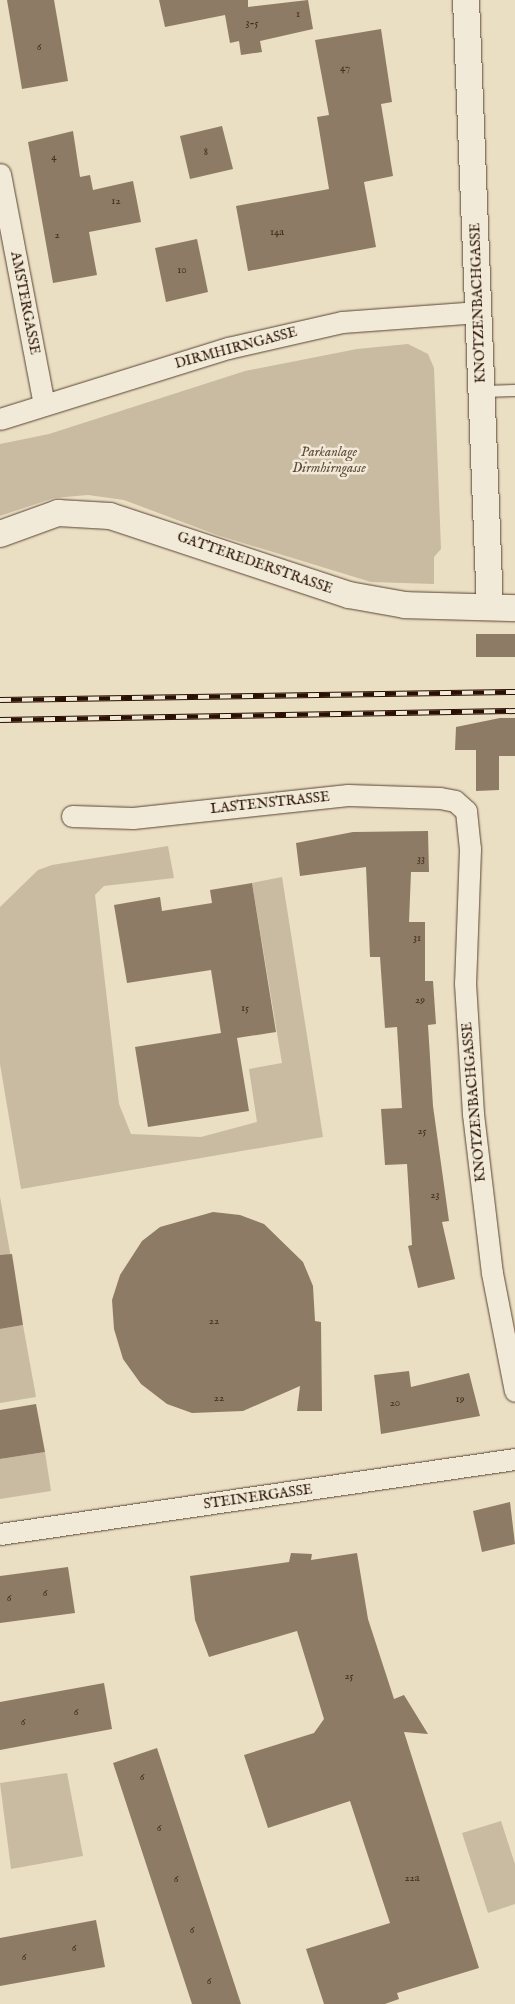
<!DOCTYPE html>
<html>
<head>
<meta charset="utf-8">
<style>
	body { margin:0 }
	#map { position:relative; width:515px; height:2004px; overflow:hidden; background:#eadec3; font-family:"IM FELL English",serif }
	div>[style] { position:absolute }
	.green>* { inset:0; background:#c9bba2 }
	.building>* { inset:0; background:#8e7b66 }
	.roads { filter:drop-shadow(0 0 1px #5a4432) drop-shadow(0 0 1px #5a4432) }
	.service>* { height:11px; margin:-5.5px; padding:0 5.5px; transform-origin:5.5px; border-radius:5.5px; background:#f1ead8 }
	.minor>* { height:21px; margin:-10.5px; padding:0 10.5px; transform-origin:10.5px; border-radius:10.5px; background:#f1ead8 }
	.tertiary>* { height:26px; margin:-13px; padding:0 13px; transform-origin:13px; border-radius:13px; background:#f1ead8 }
	.rail>* { height:5.5px; margin-top:-2.75px; transform-origin:0; background:repeating-linear-gradient(90deg,#f1ead8 0 11px,#2a1002 0 22px); box-sizing:border-box; border-block:1px solid #2a1002 }
	span { translate:-50% -50%; white-space:nowrap; text-align:center; line-height:1.15; -webkit-text-stroke:5px #f1ead8; paint-order:stroke }
	.number-label { font-size:11px; color:#432b1b }
	.number-label span { -webkit-text-stroke-width:0 }
	.street-label { font-size:14px; color:#2a1002 }
	.park-label { font-size:14px; color:#624c3a; font-style:italic }
</style>
</head>
<body>
<div id="map">
	<div class="green">
		<div style="clip-path:polygon(408px 344px,428px 354px,434px 368px,441px 549px,434px 557px,434px 584px,371px 582px,217px 535px,124px 500px,88px 495px,54px 498px,0 516px,0 444px,49px 434px,245px 371px,357px 349px)"></div>
		<div style="clip-path:polygon(168px 846px,174px 878px,104px 886px,95px 895px,119px 1104px,131px 1134px,201px 1137px,257px 1122px,249px 1069px,282px 1063px,252px 883px,282px 877px,323px 1137px,21px 1189px,0 1064px,0 907px,38px 870px,52px 865px)"></div>
		<div style="clip-path:polygon(0 1197px,13px 1269px,0 1272px)"></div>
		<div style="clip-path:polygon(23px 1325px,36px 1397px,0 1403px,0 1329px)"></div>
		<div style="clip-path:polygon(45px 1452px,51px 1491px,0 1499px,0 1459px)"></div>
		<div style="clip-path:polygon(67px 1773px,83px 1856px,11px 1869px,0 1783px)"></div>
		<div style="clip-path:polygon(501px 1821px,515px 1864px,515px 1904px,488px 1913px,462px 1833px)"></div>
	</div>
	<div class="building">
		<div style="clip-path:polygon(7px 0,54px 0,68px 81px,22px 89px)"></div>
		<div style="clip-path:polygon(159px 0,248px 0,248px 7px,308px 0,313px 29px,260px 41px,262px 52px,241px 55px,239px 41px,230px 43px,225px 15px,165px 27px)"></div>
		<div style="clip-path:polygon(381px 29px,392px 102px,381px 104px,393px 176px,364px 182px,376px 247px,248px 271px,236px 206px,329px 189px,317px 117px,329px 115px,315px 40px)"></div>
		<div style="clip-path:polygon(222px 126px,233px 169px,190px 179px,180px 136px)"></div>
		<div style="clip-path:polygon(73px 131px,80px 177px,90px 175px,93px 190px,133px 181px,141px 222px,89px 232px,97px 275px,53px 283px,28px 142px)"></div>
		<div style="clip-path:polygon(197px 239px,208px 292px,166px 302px,155px 248px)"></div>
		<div style="clip-path:polygon(476px 634px,515px 634px,515px 657px,476px 657px)"></div>
		<div style="clip-path:polygon(500px 718px,515px 718px,515px 756px,499px 756px,499px 790px,476px 791px,476px 750px,455px 750px,456px 727px)"></div>
		<div style="clip-path:polygon(428px 831px,429px 872px,411px 872px,409px 922px,425px 922px,425px 981px,433px 981px,436px 1024px,428px 1025px,433px 1106px,449px 1221px,442px 1222px,455px 1279px,418px 1288px,408px 1246px,412px 1245px,407px 1164px,385px 1165px,381px 1109px,402px 1108px,397px 1027px,385px 1028px,380px 957px,370px 957px,366px 867px,300px 876px,296px 843px,353px 832px)"></div>
		<div style="clip-path:polygon(252px 883px,276px 1032px,237px 1038px,249px 1111px,148px 1127px,135px 1047px,221px 1033px,211px 970px,127px 983px,114px 905px,160px 897px,162px 911px,212px 903px,210px 890px)"></div>
		<div style="clip-path:polygon(213px 1212px,240px 1215px,264px 1224px,303px 1262px,313px 1286px,315px 1321px,321px 1322px,322px 1411px,297px 1411px,300px 1386px,243px 1411px,192px 1413px,167px 1404px,141px 1384px,123px 1359px,114px 1329px,112px 1300px,120px 1275px,142px 1241px,160px 1227px)"></div>
		<div style="clip-path:polygon(12px 1254px,23px 1325px,0 1329px,0 1255px)"></div>
		<div style="clip-path:polygon(409px 1371px,411px 1387px,469px 1373px,480px 1416px,381px 1434px,374px 1375px)"></div>
		<div style="clip-path:polygon(36px 1404px,45px 1452px,0 1459px,0 1410px)"></div>
		<div style="clip-path:polygon(510px 1502px,515px 1544px,482px 1552px,473px 1511px)"></div>
		<div style="clip-path:polygon(291px 1553px,312px 1554px,311px 1560px,357px 1553px,368px 1619px,394px 1699px,404px 1695px,428px 1734px,404px 1732px,479px 1968px,397px 1993px,399px 1999px,385px 2004px,324px 2004px,306px 1949px,390px 1923px,350px 1801px,268px 1828px,244px 1755px,314px 1733px,324px 1719px,297px 1631px,209px 1657px,195px 1620px,190px 1576px,289px 1562px)"></div>
		<div style="clip-path:polygon(68px 1567px,75px 1613px,0 1623px,0 1576px)"></div>
		<div style="clip-path:polygon(104px 1683px,112px 1729px,0 1750px,0 1702px)"></div>
		<div style="clip-path:polygon(157px 1748px,173px 1797px,241px 2004px,192px 2004px,113px 1763px)"></div>
		<div style="clip-path:polygon(96px 1920px,105px 1967px,0 1986px,0 1938px)"></div>
	</div>
	<div class="roads">
		<div class="service">
			<div style="left:482px;top:391px;width:33px;rotate:-2deg"></div>
		</div>
		<div class="minor">
			<div style="left:0;top:174px;width:234px;rotate:79.2deg"></div>
			<div style="left:0;top:419px;width:239px;rotate:-17.3deg"></div>
			<div style="left:228px;top:348px;width:117px;rotate:-12.8deg"></div>
			<div style="left:342px;top:322px;width:137px;rotate:-4.2deg"></div>
			<div style="left:72px;top:816px;width:61px;rotate:1.9deg"></div>
			<div style="left:133px;top:818px;width:216px;rotate:-6.1deg"></div>
			<div style="left:348px;top:795px;width:92px;rotate:1.9deg"></div>
			<div style="left:440px;top:798px;width:15px;rotate:11deg"></div>
			<div style="left:455px;top:801px;width:15px;rotate:42deg"></div>
			<div style="left:466px;top:811px;width:38px;rotate:84deg"></div>
			<div style="left:470px;top:849px;width:134px;rotate:92.1deg"></div>
			<div style="left:465px;top:983px;width:131px;rotate:86.5deg"></div>
			<div style="left:473px;top:1114px;width:160px;rotate:83.2deg"></div>
			<div style="left:492px;top:1273px;width:120px;rotate:79deg"></div>
			<div style="left:0;top:1534px;width:520px;rotate:-8.29deg"></div>
		</div>
		<div class="tertiary">
			<div style="left:466px;top:0;width:607px;rotate:87.74deg"></div>
			<div style="left:0;top:534px;width:62px;rotate:-19.9deg"></div>
			<div style="left:58px;top:513px;width:52px;rotate:3.3deg"></div>
			<div style="left:110px;top:516px;width:252px;rotate:18.3deg"></div>
			<div style="left:349px;top:595px;width:57px;rotate:10.1deg"></div>
			<div style="left:405px;top:605px;width:110px;rotate:1.6deg"></div>
		</div>
	</div>
	<div class="rail">
		<div style="left:0;top:700px;width:515px;rotate:-0.89deg"></div>
		<div style="left:0;top:720px;width:515px;rotate:-1deg"></div>
	</div>
	<div class="number-label">
		<span style="left:298px;top:14px">1</span>
		<span style="left:252px;top:23px">3-5</span>
		<span style="left:39px;top:47px">6</span>
		<span style="left:345px;top:68px">47</span>
		<span style="left:206px;top:152px">8</span>
		<span style="left:54px;top:157px">4</span>
		<span style="left:116px;top:201px">12</span>
		<span style="left:277px;top:232px">14a</span>
		<span style="left:57px;top:235px">2</span>
		<span style="left:182px;top:270px">10</span>
		<span style="left:421px;top:859px">33</span>
		<span style="left:417px;top:938px">31</span>
		<span style="left:420px;top:1000px">29</span>
		<span style="left:245px;top:1008px">15</span>
		<span style="left:422px;top:1131px">25</span>
		<span style="left:435px;top:1195px">23</span>
		<span style="left:214px;top:1321px">22</span>
		<span style="left:219px;top:1398px">22</span>
		<span style="left:460px;top:1399px">19</span>
		<span style="left:395px;top:1403px">20</span>
		<span style="left:45px;top:1593px">6</span>
		<span style="left:9px;top:1598px">6</span>
		<span style="left:349px;top:1676px">25</span>
		<span style="left:76px;top:1712px">6</span>
		<span style="left:23px;top:1722px">6</span>
		<span style="left:142px;top:1777px">6</span>
		<span style="left:159px;top:1828px">6</span>
		<span style="left:412px;top:1878px">22a</span>
		<span style="left:176px;top:1879px">6</span>
		<span style="left:192px;top:1930px">6</span>
		<span style="left:74px;top:1948px">6</span>
		<span style="left:24px;top:1957px">6</span>
		<span style="left:209px;top:1981px">6</span>
	</div>
	<div class="street-label">
		<span style="left:25px;top:303px;rotate:79deg">AMSTERGASSE</span>
		<span style="left:478px;top:303px;rotate:-92deg">KNOTZENBACHGASSE</span>
		<span style="left:236px;top:348px;rotate:-15deg">DIRMHIRNGASSE</span>
		<span style="left:255px;top:563px;rotate:19deg">GATTEREDERSTRASSE</span>
		<span style="left:270px;top:803px;rotate:-6deg">LASTENSTRASSE</span>
		<span style="left:474px;top:1102px;rotate:-95deg">KNOTZENBACHGASSE</span>
		<span style="left:258px;top:1497px;rotate:-8deg">STEINERGASSE</span>
	</div>
	<div class="park-label">
		<span style="left:329px;top:460px">Parkanlage<br>Dirmhirngasse</span>
	</div>
</div>
</body>
</html>
